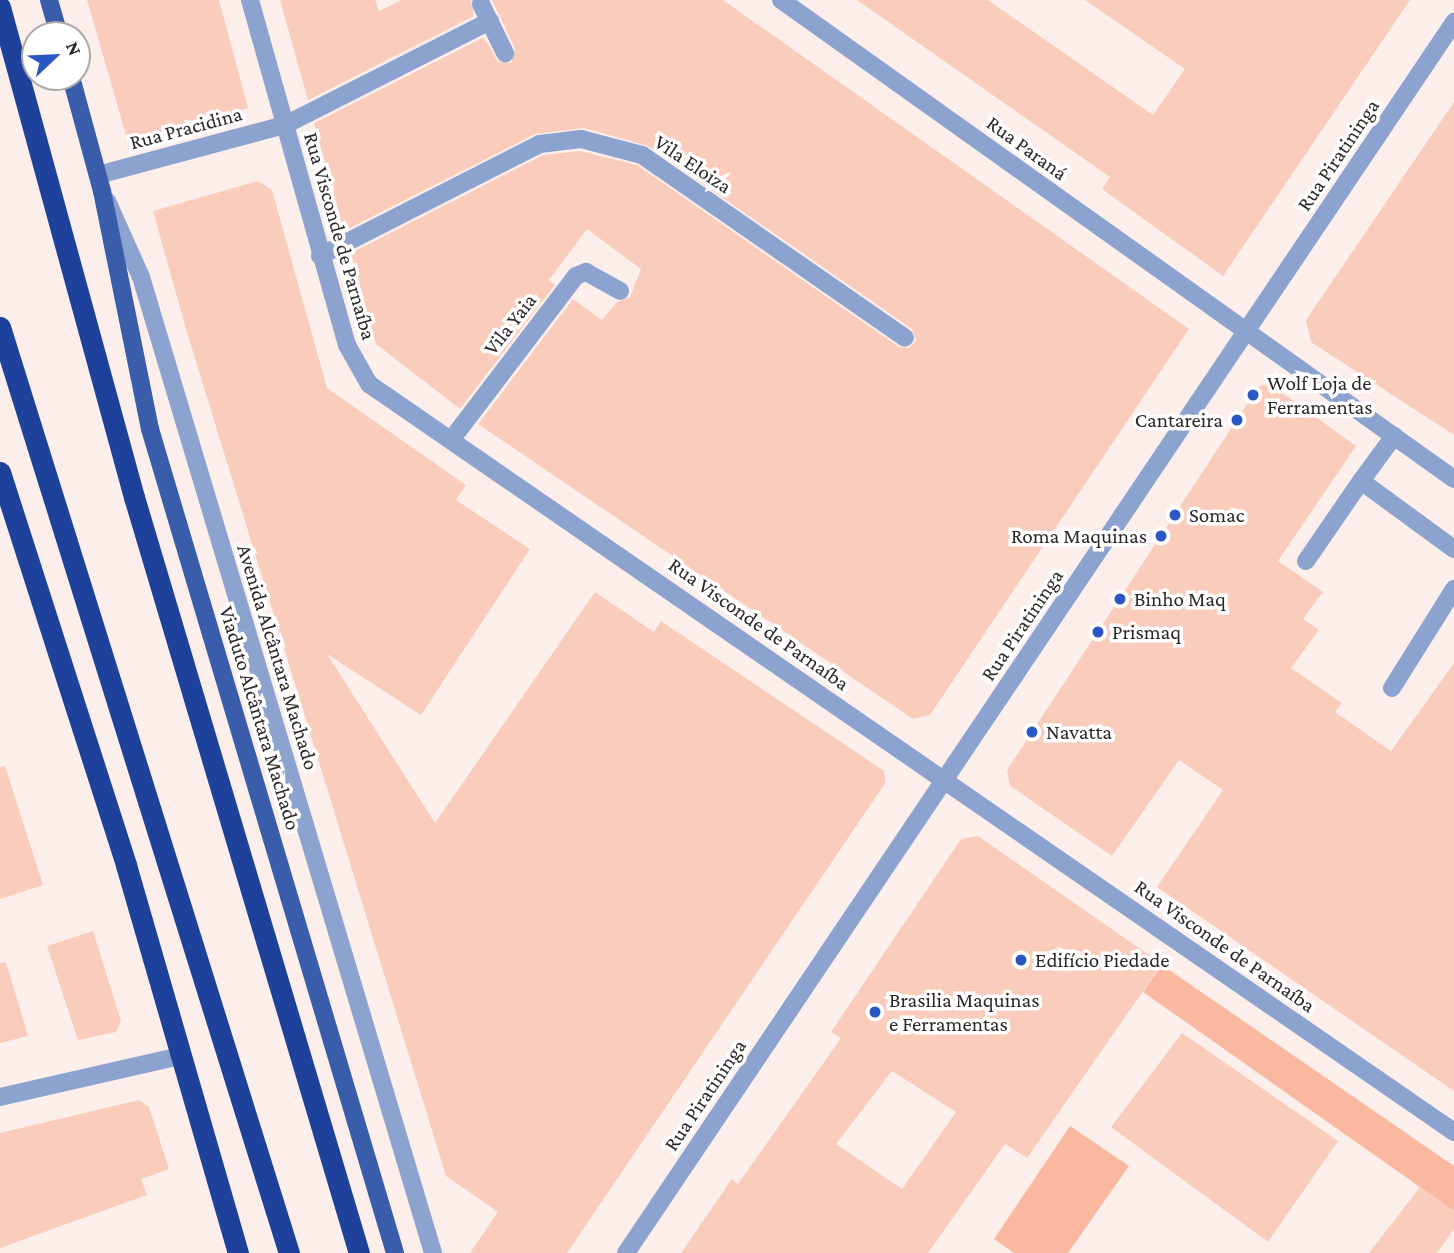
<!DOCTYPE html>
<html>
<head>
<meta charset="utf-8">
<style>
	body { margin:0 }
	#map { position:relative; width:1454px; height:1253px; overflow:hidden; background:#fcefeb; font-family:"Crimson Pro",serif }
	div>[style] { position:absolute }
	.green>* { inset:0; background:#fbb8a0 }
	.building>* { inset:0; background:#faccbc }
	.minor>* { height:18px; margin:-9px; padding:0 9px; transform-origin:9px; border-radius:9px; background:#8da3cf }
	.major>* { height:18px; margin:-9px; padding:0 9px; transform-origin:9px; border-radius:9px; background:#3a5dab }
	.highway>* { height:21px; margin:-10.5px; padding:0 10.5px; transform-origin:10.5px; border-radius:10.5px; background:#1e419c }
	.dots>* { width:19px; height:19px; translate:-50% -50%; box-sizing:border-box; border:4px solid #fff; border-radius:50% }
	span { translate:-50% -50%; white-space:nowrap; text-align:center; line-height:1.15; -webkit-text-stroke:7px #fff; paint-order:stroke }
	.street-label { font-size:21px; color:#2c2726 }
	.poi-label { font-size:21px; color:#2c2726 }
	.left { translate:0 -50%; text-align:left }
	.right { translate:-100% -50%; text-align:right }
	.north { position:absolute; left:21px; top:21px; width:70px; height:70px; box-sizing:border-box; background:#fff; border:2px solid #aba9a8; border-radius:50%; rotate:67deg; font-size:19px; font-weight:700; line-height:28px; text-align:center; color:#2c2726 }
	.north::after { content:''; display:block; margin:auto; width:24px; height:32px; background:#2b56c5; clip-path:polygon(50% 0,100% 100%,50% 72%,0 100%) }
</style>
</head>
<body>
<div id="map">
	<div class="green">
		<div style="clip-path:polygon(1162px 965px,1454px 1166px,1454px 1211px,1143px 992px)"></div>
		<div style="clip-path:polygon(1070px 1126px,1129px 1166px,1068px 1253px,1014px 1253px,994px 1239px)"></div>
	</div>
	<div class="building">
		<div style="clip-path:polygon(87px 0,219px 0,248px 108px,128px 142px)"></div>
		<div style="clip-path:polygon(280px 0,375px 0,379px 11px,402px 0,471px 0,474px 16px,308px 100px)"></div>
		<div style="clip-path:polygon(492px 0,723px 0,1189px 329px,930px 715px,913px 719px,478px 424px,573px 299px,602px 320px,617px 302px,630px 297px,641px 269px,587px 229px,549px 280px,555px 285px,460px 409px,376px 344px,351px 253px,543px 155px,580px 151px,637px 165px,899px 347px,909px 348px,916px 340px,912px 329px,648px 146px,584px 128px,535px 134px,344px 231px,314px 123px,484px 37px,498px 62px,511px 63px,515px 49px)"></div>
		<div style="clip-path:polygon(857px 0,988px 0,1153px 115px,1185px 69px,1085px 0,1410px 0,1223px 276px,1102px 189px,1110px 177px)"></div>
		<div style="clip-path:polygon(1454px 102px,1454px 435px,1311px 342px,1306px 320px)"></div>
		<div style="clip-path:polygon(258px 181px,272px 190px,327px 388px,466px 485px,456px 500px,530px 549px,421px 715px,327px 654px,435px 823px,595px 592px,654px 632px,661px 621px,884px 771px,886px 782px,567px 1253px,470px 1253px,498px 1212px,446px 1176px,186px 329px,153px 211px)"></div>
		<div style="clip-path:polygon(1270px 384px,1356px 446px,1278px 561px,1323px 592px,1303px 619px,1319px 630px,1291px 668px,1342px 703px,1335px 712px,1391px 751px,1454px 663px,1454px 1091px,1157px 887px,1223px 790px,1179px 760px,1112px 856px,1010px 786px,1007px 770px,1259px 386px)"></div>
		<div style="clip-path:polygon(5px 766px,43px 885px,0 899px,0 767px)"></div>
		<div style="clip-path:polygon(evenodd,978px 836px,1162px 964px,1027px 1158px,1005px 1144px,928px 1253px,681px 1253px,732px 1179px,738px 1184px,841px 1038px,831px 1032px,961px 839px,978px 836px,892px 1071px,956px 1112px,902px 1189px,836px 1144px,892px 1071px)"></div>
		<div style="clip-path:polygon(93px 931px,121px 1021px,116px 1032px,78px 1040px,47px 946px)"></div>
		<div style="clip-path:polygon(6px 962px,28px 1036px,0 1043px,0 963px)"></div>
		<div style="clip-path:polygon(1182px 1033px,1338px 1141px,1268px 1242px,1111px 1127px)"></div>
		<div style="clip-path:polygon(139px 1100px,149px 1107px,169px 1169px,141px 1179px,147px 1195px,0 1248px,0 1133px)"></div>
		<div style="clip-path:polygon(1420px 1187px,1454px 1211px,1454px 1229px,1437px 1253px,1369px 1253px)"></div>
	</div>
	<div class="minor">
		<div style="left:250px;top:0;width:358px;rotate:74.3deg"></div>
		<div style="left:347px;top:345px;width:45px;rotate:60.6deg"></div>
		<div style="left:369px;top:384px;width:1318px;rotate:34.58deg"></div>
		<div style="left:781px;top:0;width:826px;rotate:35.44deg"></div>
		<div style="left:481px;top:4px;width:55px;rotate:63.9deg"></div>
		<div style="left:98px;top:175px;width:194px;rotate:-15deg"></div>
		<div style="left:285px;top:125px;width:230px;rotate:-26.9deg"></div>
		<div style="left:107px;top:201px;width:83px;rotate:65.9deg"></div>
		<div style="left:141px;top:277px;width:1019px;rotate:73.34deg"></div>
		<div style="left:320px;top:256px;width:247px;rotate:-27deg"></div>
		<div style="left:540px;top:144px;width:41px;rotate:-7deg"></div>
		<div style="left:581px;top:139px;width:63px;rotate:14.7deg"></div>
		<div style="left:642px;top:155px;width:320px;rotate:34.8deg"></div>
		<div style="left:451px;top:440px;width:206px;rotate:-52.7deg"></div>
		<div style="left:576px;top:276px;width:11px;rotate:-22deg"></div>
		<div style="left:586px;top:272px;width:39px;rotate:29deg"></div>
		<div style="left:1361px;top:481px;width:56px;rotate:-53.7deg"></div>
		<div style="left:1306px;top:561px;width:97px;rotate:-55.5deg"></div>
		<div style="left:1361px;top:481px;width:115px;rotate:36.2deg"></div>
		<div style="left:1392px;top:688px;width:117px;rotate:-57.9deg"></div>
		<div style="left:0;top:1097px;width:186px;rotate:-12.8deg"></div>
		<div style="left:626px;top:1253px;width:1484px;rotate:-56.07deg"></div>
	</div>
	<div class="major">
		<div style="left:49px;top:0;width:36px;rotate:74deg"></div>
		<div style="left:71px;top:77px;width:118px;rotate:74.8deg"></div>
		<div style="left:102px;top:191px;width:243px;rotate:78.6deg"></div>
		<div style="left:150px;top:429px;width:860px;rotate:73.44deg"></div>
	</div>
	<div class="highway">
		<div style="left:0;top:7px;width:508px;rotate:74.71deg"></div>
		<div style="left:134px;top:497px;width:789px;rotate:73.43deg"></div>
		<div style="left:0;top:327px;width:970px;rotate:72.67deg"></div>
		<div style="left:0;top:472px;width:413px;rotate:72.2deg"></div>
		<div style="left:126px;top:865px;width:404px;rotate:73.9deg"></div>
	</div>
	<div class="dots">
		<div style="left:1253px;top:395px;background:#2b56c5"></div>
		<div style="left:1237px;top:420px;background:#2b56c5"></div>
		<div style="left:1175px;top:515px;background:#2b56c5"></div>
		<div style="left:1161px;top:536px;background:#2b56c5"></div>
		<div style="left:1120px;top:599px;background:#2b56c5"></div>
		<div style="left:1098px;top:632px;background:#2b56c5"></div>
		<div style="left:1032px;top:732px;background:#2b56c5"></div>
		<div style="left:1021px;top:960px;background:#2b56c5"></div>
		<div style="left:875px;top:1012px;background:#2b56c5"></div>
	</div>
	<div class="street-label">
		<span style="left:186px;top:128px;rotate:-15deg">Rua Pracidina</span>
		<span style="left:1027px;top:148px;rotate:36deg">Rua Paraná</span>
		<span style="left:1338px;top:155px;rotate:-56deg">Rua Piratininga</span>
		<span style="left:693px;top:164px;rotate:34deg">Vila Eloiza</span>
		<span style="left:340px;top:236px;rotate:74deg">Rua Visconde de Parnaíba</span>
		<span style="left:510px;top:324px;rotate:-52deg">Vila Yaia</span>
		<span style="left:759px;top:624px;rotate:35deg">Rua Visconde de Parnaíba</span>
		<span style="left:1022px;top:625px;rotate:-56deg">Rua Piratininga</span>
		<span style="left:278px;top:657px;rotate:73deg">Avenida Alcântara Machado</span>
		<span style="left:260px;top:718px;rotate:73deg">Viaduto Alcântara Machado</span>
		<span style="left:1225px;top:946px;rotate:35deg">Rua Visconde de Parnaíba</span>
		<span style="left:705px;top:1095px;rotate:-56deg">Rua Piratininga</span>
	</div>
	<div class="poi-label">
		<span class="left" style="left:1267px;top:395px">Wolf Loja de<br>Ferramentas</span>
		<span class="right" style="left:1223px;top:420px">Cantareira</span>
		<span class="left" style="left:1189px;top:515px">Somac</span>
		<span class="right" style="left:1147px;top:536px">Roma Maquinas</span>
		<span class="left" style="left:1134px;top:599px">Binho Maq</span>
		<span class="left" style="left:1112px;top:632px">Prismaq</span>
		<span class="left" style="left:1046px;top:732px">Navatta</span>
		<span class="left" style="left:1035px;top:960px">Edifício Piedade</span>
		<span class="left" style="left:889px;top:1012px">Brasilia Maquinas<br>e Ferramentas</span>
	</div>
	<div class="north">N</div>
</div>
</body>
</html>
